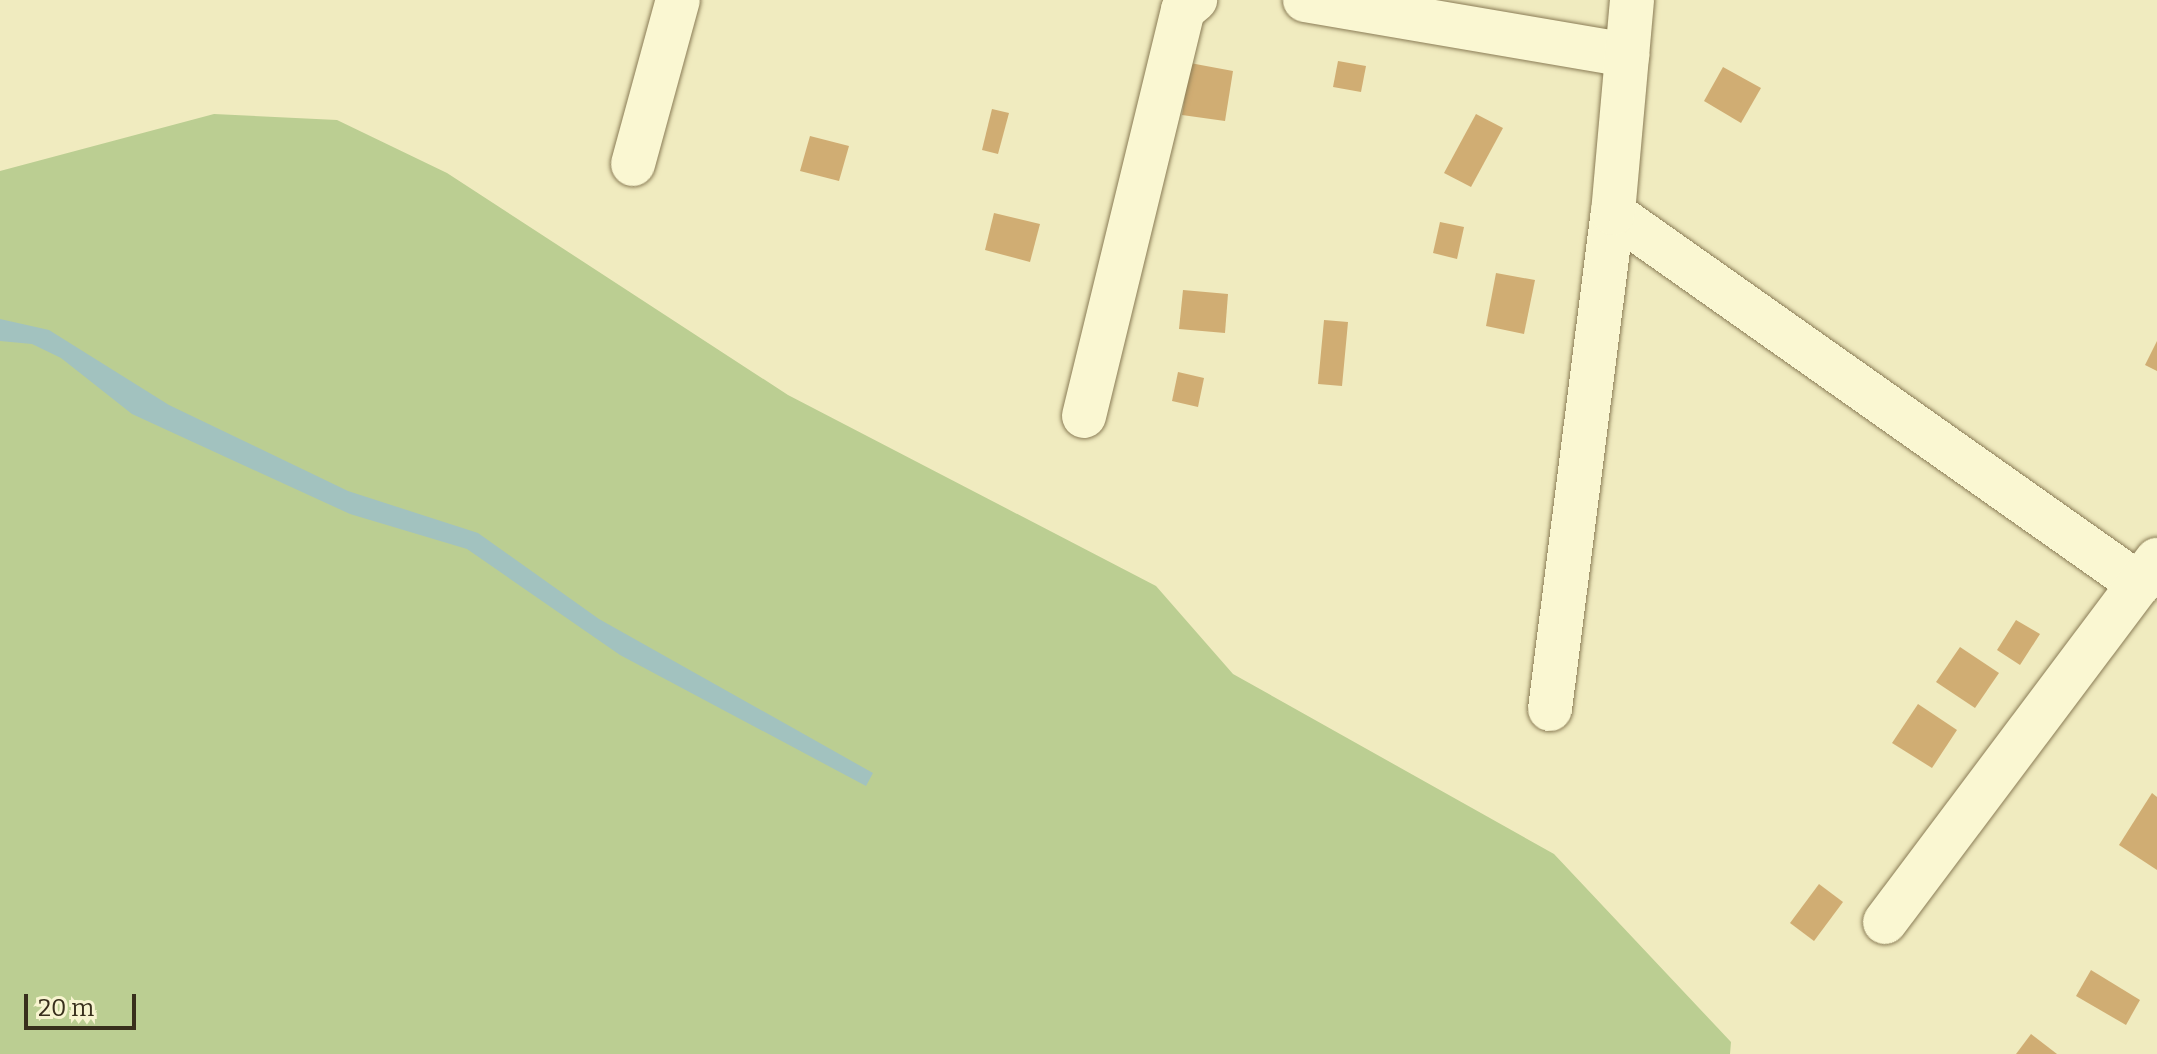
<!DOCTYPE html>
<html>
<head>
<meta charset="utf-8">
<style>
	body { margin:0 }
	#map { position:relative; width:2157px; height:1054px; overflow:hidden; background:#f0ebbf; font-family:Bitter,serif }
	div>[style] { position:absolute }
	.green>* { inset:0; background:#bbce92 }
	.water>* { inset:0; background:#a2c2bf }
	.building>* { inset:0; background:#d0ad73 }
	.roads { filter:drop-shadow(0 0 2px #8a7c56) drop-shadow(0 0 2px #8a7c56) }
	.minor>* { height:44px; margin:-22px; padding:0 22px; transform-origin:22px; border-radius:22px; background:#faf7d2 }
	span { translate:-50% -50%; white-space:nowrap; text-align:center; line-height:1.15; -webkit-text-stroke:7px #f7f4cf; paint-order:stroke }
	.scale { position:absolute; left:24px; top:994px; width:112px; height:36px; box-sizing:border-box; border:4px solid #382f1c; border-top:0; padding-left:10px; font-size:24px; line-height:28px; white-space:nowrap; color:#382f1c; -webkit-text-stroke:6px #f7f4cf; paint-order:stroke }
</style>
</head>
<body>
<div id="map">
	<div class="green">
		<div style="clip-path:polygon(214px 114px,337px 120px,447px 173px,788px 395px,1156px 586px,1233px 674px,1554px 854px,1731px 1042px,1730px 1054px,0 1054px,0 171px)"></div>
	</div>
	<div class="water">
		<div style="clip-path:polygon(0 319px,49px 330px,169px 405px,348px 491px,478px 533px,599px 619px,873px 773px,866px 786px,620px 655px,467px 549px,350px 514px,132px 414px,61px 358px,32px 344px,0 341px)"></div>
	</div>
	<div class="building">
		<div style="clip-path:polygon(1338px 61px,1366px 66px,1361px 92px,1333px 87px)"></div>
		<div style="clip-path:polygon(1190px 63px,1233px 71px,1225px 121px,1182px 115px)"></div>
		<div style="clip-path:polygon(1723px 67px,1761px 88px,1741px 123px,1704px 101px)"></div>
		<div style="clip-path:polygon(992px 109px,1009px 113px,998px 154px,982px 150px)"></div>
		<div style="clip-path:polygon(1476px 114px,1503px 128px,1471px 187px,1444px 173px)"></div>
		<div style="clip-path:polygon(810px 136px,849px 146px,839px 181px,800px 171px)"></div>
		<div style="clip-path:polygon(994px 213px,1040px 224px,1030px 262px,985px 250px)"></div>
		<div style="clip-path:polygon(1440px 222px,1464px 227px,1457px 259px,1433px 253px)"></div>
		<div style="clip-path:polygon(1496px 273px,1535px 280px,1524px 334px,1486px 326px)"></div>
		<div style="clip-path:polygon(1183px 290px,1228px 294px,1225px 333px,1179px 329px)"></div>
		<div style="clip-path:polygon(1324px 320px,1348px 322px,1342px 386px,1318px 384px)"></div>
		<div style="clip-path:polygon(2157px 341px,2157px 371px,2145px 365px)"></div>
		<div style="clip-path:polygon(1178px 372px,1204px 378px,1198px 407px,1172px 401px)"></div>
		<div style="clip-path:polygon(2016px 620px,2040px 634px,2020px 665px,1997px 650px)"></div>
		<div style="clip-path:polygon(1960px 647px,1999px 673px,1975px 708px,1936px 682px)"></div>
		<div style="clip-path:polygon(1918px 704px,1957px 730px,1932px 768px,1892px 743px)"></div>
		<div style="clip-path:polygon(2152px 793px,2157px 797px,2157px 870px,2119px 845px)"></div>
		<div style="clip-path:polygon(1819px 884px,1843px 902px,1814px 941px,1790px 923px)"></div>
		<div style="clip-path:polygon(2091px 970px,2140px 1000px,2126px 1025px,2076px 996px)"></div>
		<div style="clip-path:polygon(2031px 1034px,2057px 1054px,2016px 1054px)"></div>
	</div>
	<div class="roads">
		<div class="minor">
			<div style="left:1305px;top:0;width:327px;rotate:9.7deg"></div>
			<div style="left:633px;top:164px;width:170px;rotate:-74.7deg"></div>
			<div style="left:1613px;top:213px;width:644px;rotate:35.2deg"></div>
			<div style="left:1084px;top:416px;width:418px;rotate:-76.3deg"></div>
			<div style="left:1183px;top:10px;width:16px;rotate:-40deg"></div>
			<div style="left:1550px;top:709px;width:500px;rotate:-82.8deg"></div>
			<div style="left:1613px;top:213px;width:214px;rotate:-84.9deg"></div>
			<div style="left:1885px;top:922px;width:453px;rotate:-53.1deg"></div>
		</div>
	</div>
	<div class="scale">20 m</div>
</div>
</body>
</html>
